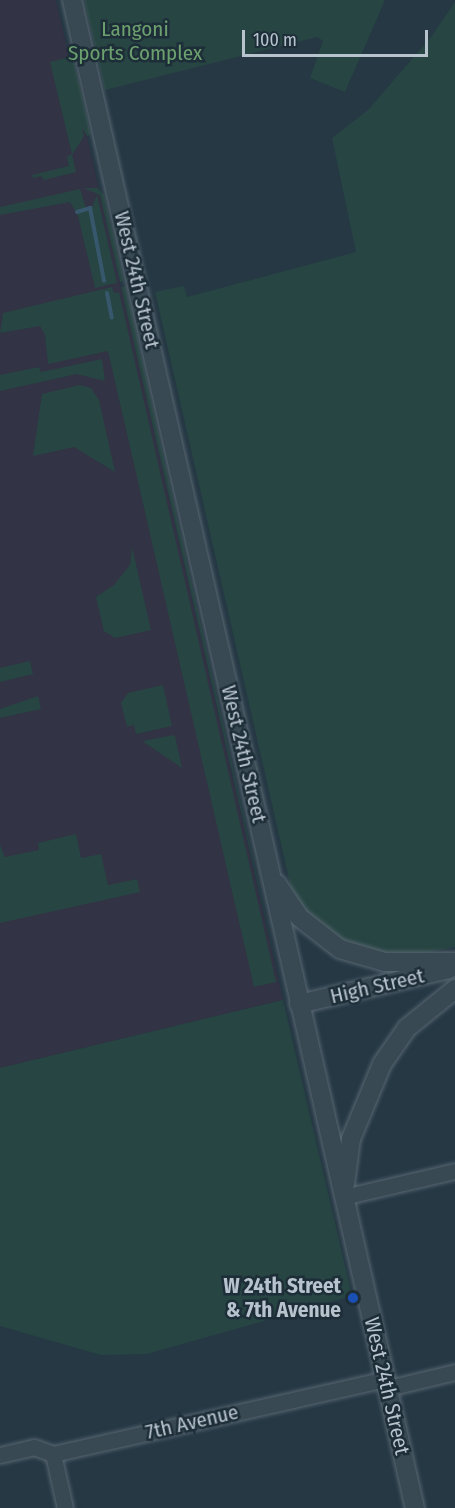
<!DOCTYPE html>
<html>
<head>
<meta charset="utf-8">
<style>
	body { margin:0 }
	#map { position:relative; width:455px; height:1508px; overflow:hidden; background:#253844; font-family:"Fira Sans Condensed",sans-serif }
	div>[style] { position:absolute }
	.medical>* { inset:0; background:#323344 }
	.green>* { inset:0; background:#274543 }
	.stream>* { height:4px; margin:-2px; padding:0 2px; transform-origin:2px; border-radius:2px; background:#37576c }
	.roads { filter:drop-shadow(0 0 2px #586671) drop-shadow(0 0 2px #586671) }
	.minor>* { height:15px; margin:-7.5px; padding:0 7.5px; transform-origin:7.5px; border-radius:7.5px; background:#394954 }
	.tertiary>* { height:18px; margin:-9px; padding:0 9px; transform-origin:9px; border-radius:9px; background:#394954 }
	.dots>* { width:16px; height:16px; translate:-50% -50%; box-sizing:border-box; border:3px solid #1e2e39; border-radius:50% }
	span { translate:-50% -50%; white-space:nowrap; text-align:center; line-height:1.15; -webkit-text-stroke:5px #1e2e39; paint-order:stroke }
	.park-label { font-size:21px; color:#6ca06e }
	.street-label { font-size:21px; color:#b7c3cd }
	.poi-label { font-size:21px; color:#b7c3cd; font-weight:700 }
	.right { translate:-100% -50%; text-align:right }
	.scale { position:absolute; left:242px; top:30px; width:186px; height:27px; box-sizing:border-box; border:3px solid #b7c3cd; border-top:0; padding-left:8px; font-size:18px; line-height:21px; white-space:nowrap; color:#b7c3cd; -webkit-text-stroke:4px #1e2e39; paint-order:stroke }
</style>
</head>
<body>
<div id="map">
	<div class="medical">
		<div style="clip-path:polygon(0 0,56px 0,283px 1000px,0 1068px)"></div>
	</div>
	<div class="green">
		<div style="clip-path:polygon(84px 0,385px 0,345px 92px,310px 78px,323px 41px,317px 37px,105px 90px)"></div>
		<div style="clip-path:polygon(455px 2px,455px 947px,409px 956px,389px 955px,347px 944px,307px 914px,292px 892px,155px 292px,184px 286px,187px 297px,356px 252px,332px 138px,368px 110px,431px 37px)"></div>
		<div style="clip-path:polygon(73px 56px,91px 135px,87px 136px,82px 128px,84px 136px,72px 155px,76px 172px,44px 180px,41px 176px,33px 178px,32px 175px,69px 166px,67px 157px,72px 154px,50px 62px)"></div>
		<div style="clip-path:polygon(83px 188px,98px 188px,104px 195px,124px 281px,120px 282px,100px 195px)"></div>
		<div style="clip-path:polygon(80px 189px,86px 208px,92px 207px,97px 195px,117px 283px,95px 288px,78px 216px,70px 202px,0 215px,0 207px)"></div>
		<div style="clip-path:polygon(112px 287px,114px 293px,119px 292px,276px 982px,254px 987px,108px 351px,48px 364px,45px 335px,40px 326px,0 333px,3px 313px)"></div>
		<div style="clip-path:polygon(121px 287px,126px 287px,280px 981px)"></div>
		<div style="clip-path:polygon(102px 359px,105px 381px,77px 374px,0 391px,0 375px,39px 367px,41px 372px)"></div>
		<div style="clip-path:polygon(80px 385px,91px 388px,99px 400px,115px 472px,74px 447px,33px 456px,42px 394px)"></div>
		<div style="clip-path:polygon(132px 547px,151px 630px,115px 638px,104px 631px,96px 597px,114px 585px,130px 565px)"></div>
		<div style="clip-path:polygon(30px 661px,33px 674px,0 682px,0 668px)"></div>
		<div style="clip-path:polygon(163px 685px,172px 726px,136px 734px,134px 725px,127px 727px,121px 703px,128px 693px)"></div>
		<div style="clip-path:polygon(38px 696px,41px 709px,0 718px,0 709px)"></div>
		<div style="clip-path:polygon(174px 735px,175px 736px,182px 768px,142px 741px)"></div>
		<div style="clip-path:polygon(76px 834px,81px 858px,101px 854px,108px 885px,137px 879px,140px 892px,0 923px,0 845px,5px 857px,39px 850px,38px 843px)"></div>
		<div style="clip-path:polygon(283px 1000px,352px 1296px,147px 1354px,101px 1355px,0 1326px,0 1068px)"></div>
	</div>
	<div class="stream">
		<div style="left:77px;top:212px;width:14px;rotate:-17deg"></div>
		<div style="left:90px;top:208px;width:74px;rotate:79.1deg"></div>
		<div style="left:107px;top:293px;width:25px;rotate:79deg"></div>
	</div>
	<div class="roads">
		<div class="minor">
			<div style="left:343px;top:1197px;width:115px;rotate:-13.1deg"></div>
			<div style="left:388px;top:1388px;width:69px;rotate:-13.4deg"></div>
			<div style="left:53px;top:1454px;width:55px;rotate:77.5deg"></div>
			<div style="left:0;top:1455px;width:35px;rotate:-13deg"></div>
			<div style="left:34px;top:1447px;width:20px;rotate:20deg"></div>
			<div style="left:53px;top:1454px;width:341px;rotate:-12.7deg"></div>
		</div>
		<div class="tertiary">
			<div style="left:72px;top:0;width:1547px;rotate:77.19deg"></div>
			<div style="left:277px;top:884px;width:40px;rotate:56deg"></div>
			<div style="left:299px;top:917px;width:52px;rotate:38deg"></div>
			<div style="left:340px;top:949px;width:47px;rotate:16.1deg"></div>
			<div style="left:385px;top:962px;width:70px"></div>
			<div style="left:299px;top:1004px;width:154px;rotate:-13.1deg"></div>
			<div style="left:345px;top:1184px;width:45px;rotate:-82.4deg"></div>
			<div style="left:351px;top:1139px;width:81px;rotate:-67.5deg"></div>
			<div style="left:382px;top:1064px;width:44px;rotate:-55.2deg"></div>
			<div style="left:407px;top:1028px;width:62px;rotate:-39.1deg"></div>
		</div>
	</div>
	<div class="dots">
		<div style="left:353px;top:1298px;background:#1a4fb4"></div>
	</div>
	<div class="park-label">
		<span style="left:135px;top:41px">Langoni<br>Sports Complex</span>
	</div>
	<div class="street-label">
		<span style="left:137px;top:280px;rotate:77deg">West 24th Street</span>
		<span style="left:244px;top:754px;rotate:77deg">West 24th Street</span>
		<span style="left:377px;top:986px;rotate:-13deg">High Street</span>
		<span style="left:387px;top:1386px;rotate:77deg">West 24th Street</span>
		<span style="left:192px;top:1422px;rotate:-13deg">7th Avenue</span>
	</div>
	<div class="poi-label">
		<span class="right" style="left:341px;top:1298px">W 24th Street<br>&amp; 7th Avenue</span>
	</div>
	<div class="scale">100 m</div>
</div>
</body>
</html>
